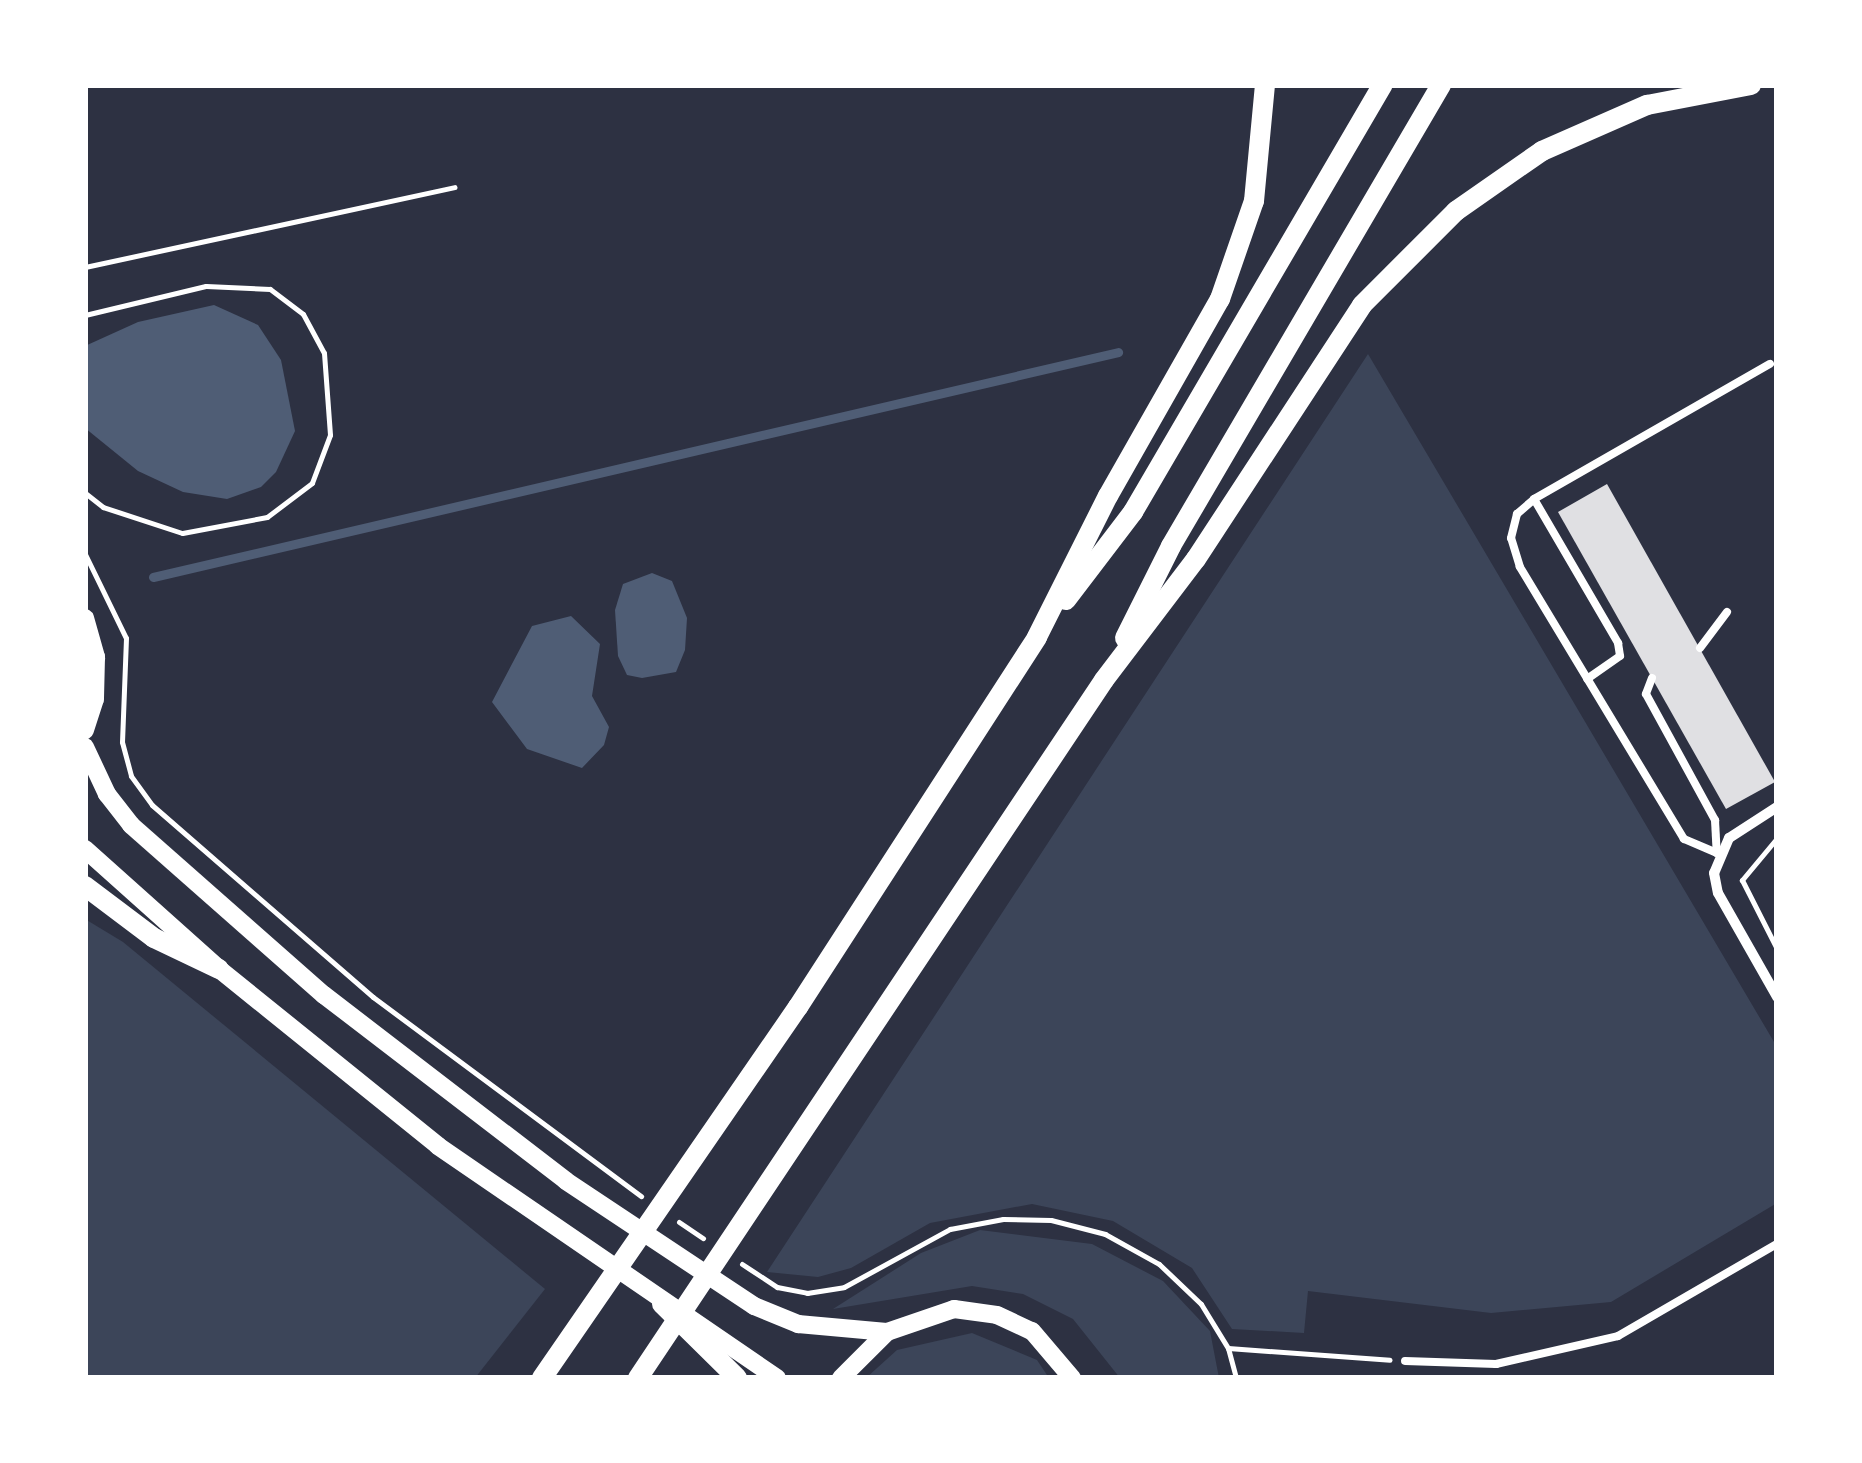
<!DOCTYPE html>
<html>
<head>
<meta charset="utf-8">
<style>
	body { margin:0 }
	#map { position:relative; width:1862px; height:1463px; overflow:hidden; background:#2d3142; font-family:Bitter,serif }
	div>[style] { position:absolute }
	.green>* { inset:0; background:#3c4559 }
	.water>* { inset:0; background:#4f5d75 }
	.stream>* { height:9px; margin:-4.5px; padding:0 4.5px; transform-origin:4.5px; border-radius:4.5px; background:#4f5d75 }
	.building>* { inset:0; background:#e0e0e3 }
	.path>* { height:5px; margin:-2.5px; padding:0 2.5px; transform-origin:2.5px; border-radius:2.5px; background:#fff }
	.service>* { height:8px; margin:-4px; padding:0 4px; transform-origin:4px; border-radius:4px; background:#fff }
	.minor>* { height:10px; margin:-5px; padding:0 5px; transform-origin:5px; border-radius:5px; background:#fff }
	.tertiary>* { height:18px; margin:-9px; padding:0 9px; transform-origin:9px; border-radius:9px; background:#fff }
	.secondary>* { height:20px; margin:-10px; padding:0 10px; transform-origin:10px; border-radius:10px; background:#fff }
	span { translate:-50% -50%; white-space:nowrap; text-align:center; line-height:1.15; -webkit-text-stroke:10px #fff; paint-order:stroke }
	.frame { position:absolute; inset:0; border:88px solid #fff; pointer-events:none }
</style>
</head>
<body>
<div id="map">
	<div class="green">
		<div style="clip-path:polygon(1368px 354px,1777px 1047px,1777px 1203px,1611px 1302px,1491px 1313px,1308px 1291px,1304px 1333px,1232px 1329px,1192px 1268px,1113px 1221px,1032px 1204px,930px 1223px,851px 1268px,818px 1277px,767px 1272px)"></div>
		<div style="clip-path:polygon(85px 919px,123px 942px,545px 1289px,475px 1378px,85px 1378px)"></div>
		<div style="clip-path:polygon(980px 1230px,1092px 1244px,1163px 1281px,1210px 1331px,1219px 1378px,1120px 1378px,1073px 1319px,1023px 1294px,972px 1286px,833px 1309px,921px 1253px)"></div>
		<div style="clip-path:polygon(972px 1333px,1037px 1360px,1049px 1378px,866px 1378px,897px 1350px)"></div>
	</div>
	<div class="water">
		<div style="clip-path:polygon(214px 305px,258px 325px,281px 360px,295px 431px,276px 472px,261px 487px,227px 499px,183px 492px,138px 471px,85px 428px,85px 346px,138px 322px)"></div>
		<div style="clip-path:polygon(652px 573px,672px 581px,687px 618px,685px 650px,676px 672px,642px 678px,627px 675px,618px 656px,615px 610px,623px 584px)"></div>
		<div style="clip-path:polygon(571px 616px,600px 644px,592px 696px,609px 727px,604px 745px,582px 768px,527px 749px,492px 702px,532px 626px)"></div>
	</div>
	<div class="stream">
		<div style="left:153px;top:577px;width:991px;rotate:-13.12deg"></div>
	</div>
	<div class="building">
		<div style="clip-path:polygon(1607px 484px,1775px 782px,1726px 809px,1558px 512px)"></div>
	</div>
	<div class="path">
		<div style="left:85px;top:267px;width:378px;rotate:-12.2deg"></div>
		<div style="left:85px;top:315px;width:124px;rotate:-13.5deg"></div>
		<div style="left:206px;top:286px;width:64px;rotate:2.7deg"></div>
		<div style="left:270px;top:289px;width:41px;rotate:37.1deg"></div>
		<div style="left:303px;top:314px;width:44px;rotate:61.7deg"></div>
		<div style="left:324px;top:353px;width:82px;rotate:85.8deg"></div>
		<div style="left:330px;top:435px;width:51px;rotate:110.6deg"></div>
		<div style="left:312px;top:483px;width:56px;rotate:142.9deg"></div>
		<div style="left:267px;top:517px;width:86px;rotate:169.3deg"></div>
		<div style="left:182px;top:533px;width:83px;rotate:-161.8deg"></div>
		<div style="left:103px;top:507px;width:23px;rotate:-142deg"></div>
		<div style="left:85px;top:554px;width:93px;rotate:64deg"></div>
		<div style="left:126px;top:638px;width:104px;rotate:92.2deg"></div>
		<div style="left:122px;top:742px;width:35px;rotate:75deg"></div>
		<div style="left:131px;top:776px;width:36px;rotate:54deg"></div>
		<div style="left:152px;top:805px;width:293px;rotate:41deg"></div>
		<div style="left:373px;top:997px;width:334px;rotate:36.6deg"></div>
		<div style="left:1777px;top:838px;width:55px;rotate:129.8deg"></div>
		<div style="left:1742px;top:880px;width:77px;rotate:63.1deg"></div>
		<div style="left:679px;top:1222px;width:29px;rotate:34deg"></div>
		<div style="left:742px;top:1264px;width:42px;rotate:33.3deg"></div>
		<div style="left:777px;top:1287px;width:31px;rotate:11deg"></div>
		<div style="left:807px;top:1293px;width:37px;rotate:-9deg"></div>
		<div style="left:844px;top:1287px;width:121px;rotate:-28.7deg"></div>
		<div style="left:950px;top:1229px;width:54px;rotate:-10.7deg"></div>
		<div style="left:1003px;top:1219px;width:48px;rotate:1.2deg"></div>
		<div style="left:1051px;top:1220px;width:56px;rotate:14.5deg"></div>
		<div style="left:1105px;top:1234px;width:62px;rotate:29.1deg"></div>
		<div style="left:1159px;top:1264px;width:58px;rotate:43.6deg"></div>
		<div style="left:1201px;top:1304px;width:52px;rotate:58.5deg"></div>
		<div style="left:1228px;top:1348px;width:31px;rotate:75deg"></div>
		<div style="left:1228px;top:1348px;width:162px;rotate:4.2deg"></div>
	</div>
	<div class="service">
		<div style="left:1534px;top:499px;width:167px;rotate:59.7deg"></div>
		<div style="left:1618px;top:643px;width:13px;rotate:81deg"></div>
		<div style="left:1620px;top:656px;width:40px;rotate:145.1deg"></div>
		<div style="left:1700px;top:648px;width:45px;rotate:-53.1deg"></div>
		<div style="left:1652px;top:678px;width:17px;rotate:111deg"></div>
		<div style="left:1646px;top:694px;width:144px;rotate:61.3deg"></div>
		<div style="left:1715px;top:820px;width:33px;rotate:87deg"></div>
		<div style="left:1717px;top:853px;width:36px;rotate:-157deg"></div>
		<div style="left:1684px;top:839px;width:318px;rotate:-121.1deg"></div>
		<div style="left:1520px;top:567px;width:30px;rotate:-107deg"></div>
		<div style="left:1511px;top:538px;width:25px;rotate:-76deg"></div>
		<div style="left:1517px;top:514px;width:23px;rotate:-41deg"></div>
		<div style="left:1534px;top:499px;width:272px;rotate:-29.8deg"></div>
		<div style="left:1405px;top:1361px;width:91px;rotate:1.9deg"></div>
		<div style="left:1496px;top:1364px;width:125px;rotate:-12.9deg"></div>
		<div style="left:1618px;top:1336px;width:184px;rotate:-30.1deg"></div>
	</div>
	<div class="minor">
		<div style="left:1777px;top:807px;width:57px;rotate:147.1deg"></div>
		<div style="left:1729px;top:838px;width:38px;rotate:113deg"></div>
		<div style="left:1714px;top:873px;width:20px;rotate:79deg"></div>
		<div style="left:1718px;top:893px;width:120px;rotate:60.4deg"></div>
	</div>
	<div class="tertiary">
		<div style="left:85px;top:618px;width:41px;rotate:74.2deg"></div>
		<div style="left:96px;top:657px;width:42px;rotate:91.4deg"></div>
		<div style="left:95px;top:699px;width:33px;rotate:108deg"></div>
		<div style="left:85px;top:747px;width:52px;rotate:64.9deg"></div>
		<div style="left:107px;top:794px;width:39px;rotate:52deg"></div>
		<div style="left:131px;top:825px;width:257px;rotate:41.4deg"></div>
		<div style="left:324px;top:995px;width:305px;rotate:37.5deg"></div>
		<div style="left:566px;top:1181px;width:226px;rotate:33.6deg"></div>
		<div style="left:754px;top:1306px;width:48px;rotate:22.2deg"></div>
		<div style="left:798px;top:1324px;width:89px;rotate:5.1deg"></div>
		<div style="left:85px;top:849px;width:180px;rotate:41.8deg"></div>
		<div style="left:219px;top:969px;width:282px;rotate:38.9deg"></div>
		<div style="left:438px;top:1146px;width:411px;rotate:34.4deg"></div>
		<div style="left:841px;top:1378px;width:65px;rotate:-45deg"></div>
		<div style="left:887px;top:1332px;width:71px;rotate:-18.9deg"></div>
		<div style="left:954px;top:1309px;width:43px;rotate:7.9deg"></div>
		<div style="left:997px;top:1315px;width:38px;rotate:25deg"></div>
		<div style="left:1032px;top:1331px;width:62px;rotate:49.6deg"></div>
	</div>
	<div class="secondary">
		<div style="left:1066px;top:600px;width:111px;rotate:-52.7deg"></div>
		<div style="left:1133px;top:512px;width:495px;rotate:-59.7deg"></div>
		<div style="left:1125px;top:638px;width:103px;rotate:-63.4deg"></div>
		<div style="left:1171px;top:546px;width:534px;rotate:-59.64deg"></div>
		<div style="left:85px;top:886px;width:86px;rotate:37deg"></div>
		<div style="left:154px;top:938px;width:72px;rotate:25.5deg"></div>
		<div style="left:662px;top:1304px;width:105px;rotate:44.6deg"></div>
		<div style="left:542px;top:1378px;width:451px;rotate:-55.4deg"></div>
		<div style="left:798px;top:1007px;width:440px;rotate:-57.1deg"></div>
		<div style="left:1037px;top:637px;width:158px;rotate:-63.3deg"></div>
		<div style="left:1108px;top:496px;width:227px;rotate:-60.4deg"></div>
		<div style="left:1220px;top:299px;width:104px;rotate:-70.9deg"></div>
		<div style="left:1254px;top:201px;width:117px;rotate:-84.6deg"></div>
		<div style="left:638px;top:1378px;width:839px;rotate:-56.27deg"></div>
		<div style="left:1104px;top:680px;width:152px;rotate:-52.8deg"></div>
		<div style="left:1196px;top:559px;width:303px;rotate:-56.8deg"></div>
		<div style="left:1362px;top:305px;width:133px;rotate:-45deg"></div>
		<div style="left:1456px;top:211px;width:105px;rotate:-34.9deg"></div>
		<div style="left:1542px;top:151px;width:115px;rotate:-23.7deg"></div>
		<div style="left:1647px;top:105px;width:106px;rotate:-10.9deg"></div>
	</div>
	<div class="frame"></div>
</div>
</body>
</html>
